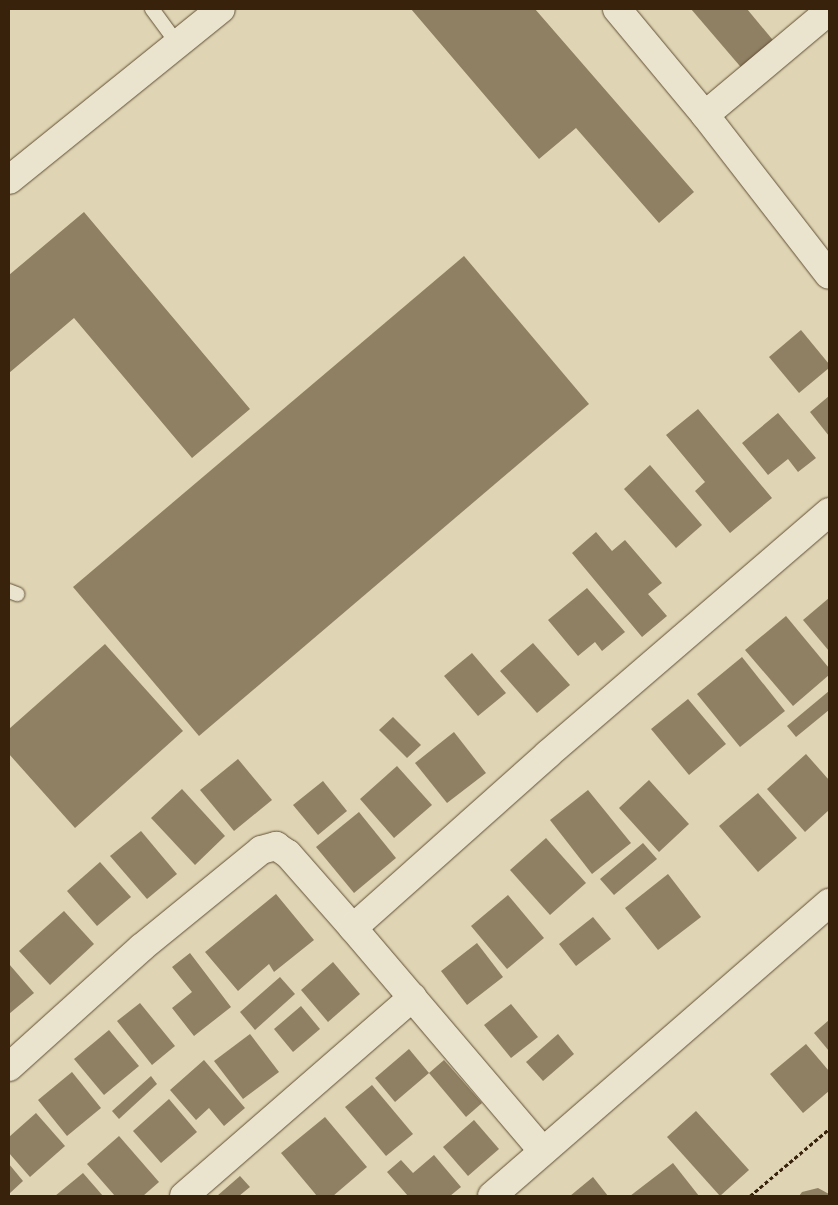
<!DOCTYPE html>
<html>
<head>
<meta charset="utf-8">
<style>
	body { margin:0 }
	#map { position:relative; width:838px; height:1205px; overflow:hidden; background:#dfd5b4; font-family:"IM FELL DW Pica",serif }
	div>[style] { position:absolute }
	.building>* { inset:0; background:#8f7f63 }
	.path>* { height:3px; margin-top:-1.5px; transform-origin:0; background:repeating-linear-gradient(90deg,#38220b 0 4px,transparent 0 6.5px) }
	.roads { filter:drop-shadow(0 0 1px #624f35) drop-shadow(0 0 1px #624f35) }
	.service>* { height:14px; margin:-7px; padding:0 7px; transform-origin:7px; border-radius:7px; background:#eae4ce }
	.minor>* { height:28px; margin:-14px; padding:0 14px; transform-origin:14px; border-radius:14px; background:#eae4ce }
	.tertiary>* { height:28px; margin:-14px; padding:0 14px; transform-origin:14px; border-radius:14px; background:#eae4ce }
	span { translate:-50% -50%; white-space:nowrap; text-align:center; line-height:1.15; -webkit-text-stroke:4px #eae4ce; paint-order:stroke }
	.frame { position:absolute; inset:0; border:10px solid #38220b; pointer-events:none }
</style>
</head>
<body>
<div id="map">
	<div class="building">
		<div style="clip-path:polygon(411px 9px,535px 9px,694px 192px,659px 223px,576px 128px,539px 159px)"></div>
		<div style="clip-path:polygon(691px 9px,747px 9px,777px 45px,745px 72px)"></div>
		<div style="clip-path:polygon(84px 212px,250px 409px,192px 458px,74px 318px,9px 373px,9px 275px)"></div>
		<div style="clip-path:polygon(464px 256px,589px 404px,199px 736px,73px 587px)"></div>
		<div style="clip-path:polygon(801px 330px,829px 364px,829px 368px,799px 393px,769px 357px)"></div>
		<div style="clip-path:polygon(829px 396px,829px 436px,810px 412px)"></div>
		<div style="clip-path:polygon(698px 409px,772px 498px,730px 533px,695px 491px,705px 482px,666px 435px)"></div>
		<div style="clip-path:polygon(778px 413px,816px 458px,798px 472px,788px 459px,768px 475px,742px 443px)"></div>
		<div style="clip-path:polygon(650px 465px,702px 525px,676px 548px,624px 489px)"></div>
		<div style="clip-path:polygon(596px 532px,612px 551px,625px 540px,662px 583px,648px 594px,667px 616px,642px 637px,572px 553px)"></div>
		<div style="clip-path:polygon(587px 588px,625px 632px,602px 651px,595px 642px,578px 656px,548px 620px)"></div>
		<div style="clip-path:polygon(829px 598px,829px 651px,803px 620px)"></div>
		<div style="clip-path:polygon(786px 616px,829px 668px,829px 675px,793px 706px,745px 650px)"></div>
		<div style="clip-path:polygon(533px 643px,570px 685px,537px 713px,500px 671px)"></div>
		<div style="clip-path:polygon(105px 644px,183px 731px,75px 828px,9px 754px,9px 729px)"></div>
		<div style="clip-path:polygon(472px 653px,506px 693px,478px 716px,444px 676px)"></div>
		<div style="clip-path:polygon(742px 657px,785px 711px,740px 747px,697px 694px)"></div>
		<div style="clip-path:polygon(829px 691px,829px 710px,796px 737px,787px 726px)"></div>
		<div style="clip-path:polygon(688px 699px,726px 744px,689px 775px,651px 729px)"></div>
		<div style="clip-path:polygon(393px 717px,421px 745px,407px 758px,379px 730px)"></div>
		<div style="clip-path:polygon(454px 732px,486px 773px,447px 803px,415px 763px)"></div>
		<div style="clip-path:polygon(806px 754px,829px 780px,829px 810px,805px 832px,767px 789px)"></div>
		<div style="clip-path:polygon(238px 759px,272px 800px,234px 831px,200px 790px)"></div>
		<div style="clip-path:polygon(397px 766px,432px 805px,394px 838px,360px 799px)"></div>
		<div style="clip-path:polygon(649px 780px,689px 824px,659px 852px,619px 808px)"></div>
		<div style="clip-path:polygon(323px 781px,347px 811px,318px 835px,293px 805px)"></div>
		<div style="clip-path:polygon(182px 789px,225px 836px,195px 865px,151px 818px)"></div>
		<div style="clip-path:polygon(588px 790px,631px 843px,592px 874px,550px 820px)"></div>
		<div style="clip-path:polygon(758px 793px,797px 838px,758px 872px,719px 826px)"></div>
		<div style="clip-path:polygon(359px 812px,396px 858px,354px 893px,316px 847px)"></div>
		<div style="clip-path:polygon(141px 831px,177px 874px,147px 899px,110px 856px)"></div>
		<div style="clip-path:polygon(546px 838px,586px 883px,550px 915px,510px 870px)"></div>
		<div style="clip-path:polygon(643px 843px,657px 859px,614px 895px,600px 879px)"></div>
		<div style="clip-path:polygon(100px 862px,131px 897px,97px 926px,67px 891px)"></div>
		<div style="clip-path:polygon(668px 874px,701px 917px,658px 950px,625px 908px)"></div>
		<div style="clip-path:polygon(276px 894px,314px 940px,274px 972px,269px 964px,238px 991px,205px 952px)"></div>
		<div style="clip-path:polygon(508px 895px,544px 938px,507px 969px,471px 926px)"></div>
		<div style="clip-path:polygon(64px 911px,94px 944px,50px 985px,19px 951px)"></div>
		<div style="clip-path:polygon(593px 917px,611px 939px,576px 966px,559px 944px)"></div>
		<div style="clip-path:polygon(477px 943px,503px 977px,467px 1005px,441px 971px)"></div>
		<div style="clip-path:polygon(190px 953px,231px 1007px,194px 1036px,172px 1008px,192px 992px,172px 967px)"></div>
		<div style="clip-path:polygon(333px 962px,360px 994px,328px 1022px,301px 990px)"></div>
		<div style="clip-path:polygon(9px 964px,34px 993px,9px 1014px)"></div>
		<div style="clip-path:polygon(280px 977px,295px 994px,255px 1030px,240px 1012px)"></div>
		<div style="clip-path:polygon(140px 1003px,175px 1046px,152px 1065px,117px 1021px)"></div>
		<div style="clip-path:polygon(511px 1004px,538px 1037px,511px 1058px,484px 1025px)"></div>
		<div style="clip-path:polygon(301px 1006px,320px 1029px,293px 1052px,274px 1029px)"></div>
		<div style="clip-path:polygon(829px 1020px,829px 1051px,814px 1033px)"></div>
		<div style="clip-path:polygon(109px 1030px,139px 1066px,104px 1095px,74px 1059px)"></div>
		<div style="clip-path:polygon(250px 1034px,279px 1072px,243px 1099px,214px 1061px)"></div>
		<div style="clip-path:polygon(558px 1034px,574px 1054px,543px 1081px,526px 1062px)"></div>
		<div style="clip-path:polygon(806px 1044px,829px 1071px,829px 1091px,803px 1113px,770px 1074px)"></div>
		<div style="clip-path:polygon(409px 1049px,429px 1073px,395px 1102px,375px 1078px)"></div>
		<div style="clip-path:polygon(204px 1060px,245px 1108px,224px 1126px,209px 1108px,196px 1120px,170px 1090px)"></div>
		<div style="clip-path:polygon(444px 1060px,482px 1103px,466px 1117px,429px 1073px)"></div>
		<div style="clip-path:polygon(72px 1072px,101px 1108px,67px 1136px,38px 1100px)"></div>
		<div style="clip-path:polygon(151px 1076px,157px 1084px,119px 1119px,112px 1111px)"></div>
		<div style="clip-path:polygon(372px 1085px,413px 1134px,386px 1156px,345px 1107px)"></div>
		<div style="clip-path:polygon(169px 1099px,197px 1132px,161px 1163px,133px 1131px)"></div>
		<div style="clip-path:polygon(696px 1111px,749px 1170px,720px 1196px,667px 1137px)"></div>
		<div style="clip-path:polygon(36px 1113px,65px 1146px,30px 1177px,9px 1153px,9px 1137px)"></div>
		<div style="clip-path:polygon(325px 1117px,367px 1167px,333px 1196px,317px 1196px,281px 1153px)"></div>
		<div style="clip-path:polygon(474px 1120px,499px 1149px,468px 1176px,443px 1147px)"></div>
		<div style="clip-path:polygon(119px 1136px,159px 1182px,143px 1196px,115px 1196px,87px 1164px)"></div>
		<div style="clip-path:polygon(434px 1155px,461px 1187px,450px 1196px,408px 1196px,387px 1172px,401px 1160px,413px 1173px)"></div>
		<div style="clip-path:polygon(673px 1163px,699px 1196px,630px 1196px)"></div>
		<div style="clip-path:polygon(9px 1164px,23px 1181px,9px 1194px)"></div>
		<div style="clip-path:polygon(83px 1173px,103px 1196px,55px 1196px)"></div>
		<div style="clip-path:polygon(240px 1176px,250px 1187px,239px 1196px,217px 1196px)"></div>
		<div style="clip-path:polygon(593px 1177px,608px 1196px,570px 1196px)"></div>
		<div style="clip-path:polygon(818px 1188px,829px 1194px,829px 1196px,799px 1196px,802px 1192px)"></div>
	</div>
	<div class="path">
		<div style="left:750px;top:1196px;width:104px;rotate:-40.3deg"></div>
	</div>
	<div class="roads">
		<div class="service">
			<div style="left:152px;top:9px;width:42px;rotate:53.7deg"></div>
			<div style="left:9px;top:591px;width:9px;rotate:21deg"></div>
		</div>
		<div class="minor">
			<div style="left:705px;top:115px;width:162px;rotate:-40deg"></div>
			<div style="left:353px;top:928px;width:293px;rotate:49.6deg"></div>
			<div style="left:9px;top:1067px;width:178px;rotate:-42deg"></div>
			<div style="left:141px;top:948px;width:155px;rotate:-39.2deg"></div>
			<div style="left:261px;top:850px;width:16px;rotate:-15deg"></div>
			<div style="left:276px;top:846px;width:14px;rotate:34deg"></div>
			<div style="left:288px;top:854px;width:98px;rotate:48.7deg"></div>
			<div style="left:353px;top:928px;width:261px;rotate:-41.7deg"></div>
			<div style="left:548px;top:754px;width:371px;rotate:-40.7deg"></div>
			<div style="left:184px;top:1196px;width:303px;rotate:-41deg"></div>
			<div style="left:492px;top:1196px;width:447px;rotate:-41deg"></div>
		</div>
		<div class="tertiary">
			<div style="left:617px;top:9px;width:138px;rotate:50.3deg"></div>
			<div style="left:705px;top:115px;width:202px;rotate:52.2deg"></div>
			<div style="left:9px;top:180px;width:272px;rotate:-38.9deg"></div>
		</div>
	</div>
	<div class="frame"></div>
</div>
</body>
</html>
